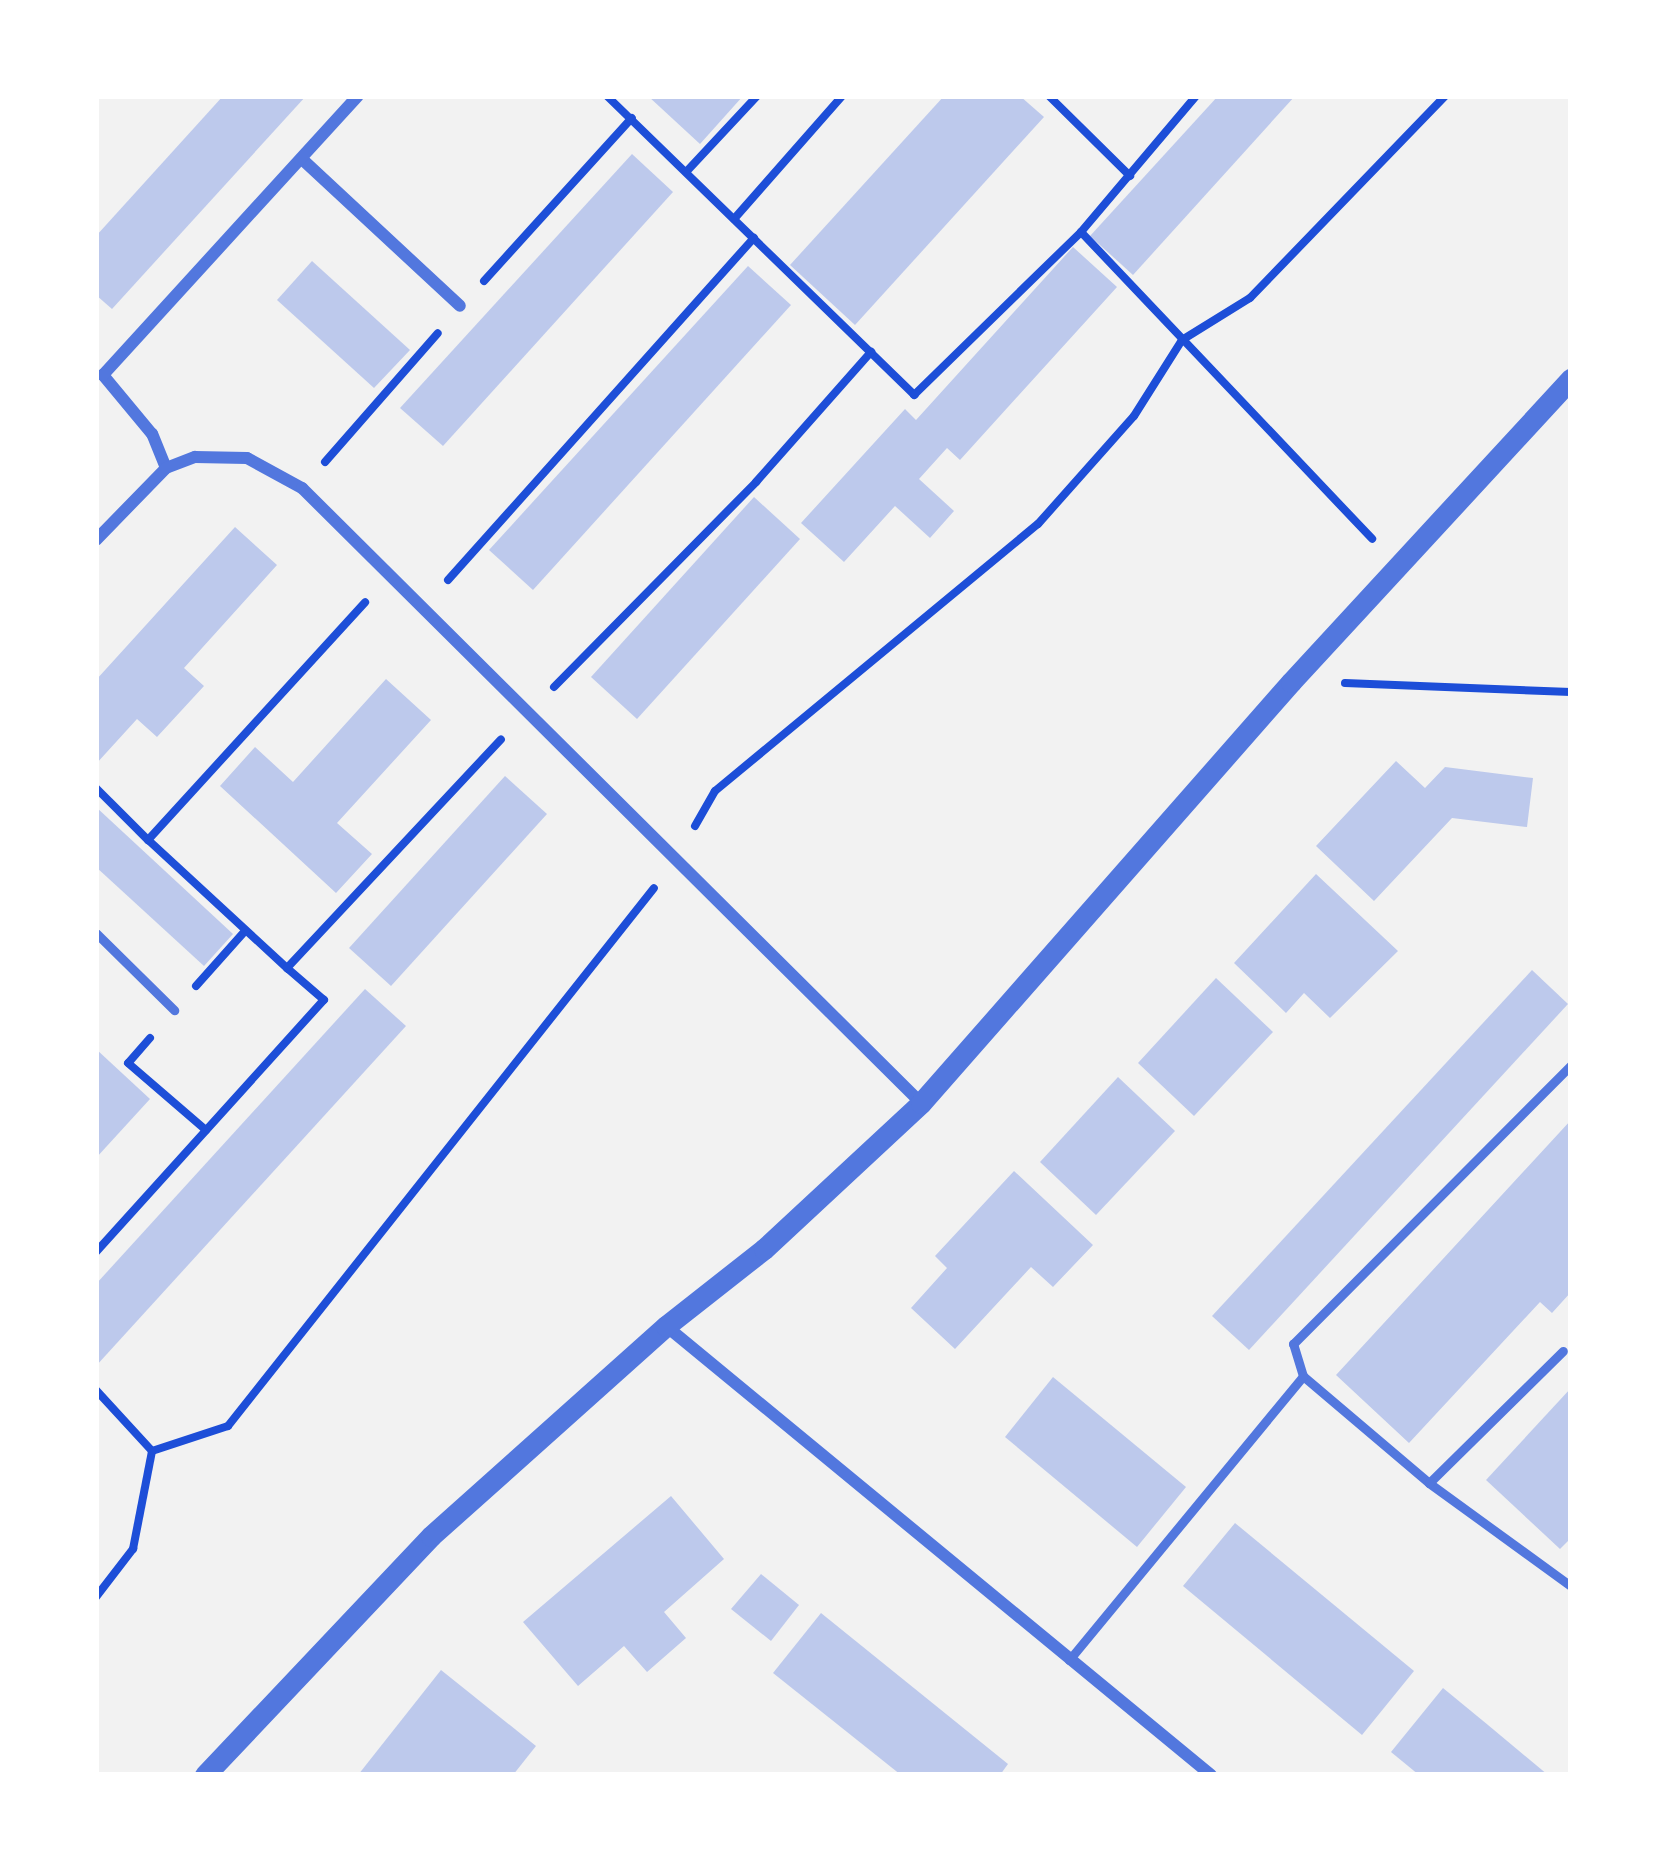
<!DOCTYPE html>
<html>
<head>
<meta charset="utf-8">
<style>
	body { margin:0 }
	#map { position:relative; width:1667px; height:1871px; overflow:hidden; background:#f2f2f2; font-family:Figtree,sans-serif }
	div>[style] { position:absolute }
	.building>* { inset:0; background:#bdc9ec }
	.path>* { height:8px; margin:-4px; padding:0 4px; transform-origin:4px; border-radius:4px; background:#1d4ed8 }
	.service>* { height:9px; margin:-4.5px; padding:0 4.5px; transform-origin:4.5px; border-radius:4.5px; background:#5277de }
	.minor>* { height:12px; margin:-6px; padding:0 6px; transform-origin:6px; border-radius:6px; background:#5277de }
	.tertiary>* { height:21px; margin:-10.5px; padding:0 10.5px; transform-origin:10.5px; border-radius:10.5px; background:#5277de }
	span { translate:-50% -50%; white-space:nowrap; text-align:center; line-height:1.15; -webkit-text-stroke:12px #fff; paint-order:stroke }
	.frame { position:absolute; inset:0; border:99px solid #fff; pointer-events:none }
</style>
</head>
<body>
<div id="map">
	<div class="building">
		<div style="clip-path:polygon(223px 96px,306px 96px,112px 309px,96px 295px,96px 236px)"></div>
		<div style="clip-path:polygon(648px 96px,743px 96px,700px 144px)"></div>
		<div style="clip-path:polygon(944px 96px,1020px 96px,1044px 117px,855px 325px,790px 265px)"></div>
		<div style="clip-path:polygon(1218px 96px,1295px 96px,1133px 275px,1090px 236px)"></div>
		<div style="clip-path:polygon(632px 154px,673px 192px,443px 446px,400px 408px)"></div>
		<div style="clip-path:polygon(1073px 247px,1117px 287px,960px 460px,947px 448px,919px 479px,954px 511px,930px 538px,895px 506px,844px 562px,801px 523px,905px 409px,916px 420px)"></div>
		<div style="clip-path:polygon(312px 261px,410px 350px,374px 388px,277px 300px)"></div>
		<div style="clip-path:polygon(748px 266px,791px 305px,533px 590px,489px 550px)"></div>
		<div style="clip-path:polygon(754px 497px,800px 539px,637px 719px,591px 677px)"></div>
		<div style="clip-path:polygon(235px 527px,277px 565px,184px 668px,204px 686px,157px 737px,137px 719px,96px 764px,96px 680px)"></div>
		<div style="clip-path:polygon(386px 679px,431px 720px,337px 823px,372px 854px,336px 893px,220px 786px,255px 747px,293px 782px)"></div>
		<div style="clip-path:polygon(1396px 761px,1425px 788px,1445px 767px,1533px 778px,1527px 827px,1452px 818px,1374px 901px,1316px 846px)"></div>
		<div style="clip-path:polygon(505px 776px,547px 814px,391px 986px,349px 948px)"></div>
		<div style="clip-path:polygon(96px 807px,233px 934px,204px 966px,96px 867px)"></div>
		<div style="clip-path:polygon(1316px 874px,1398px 951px,1330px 1018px,1304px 993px,1286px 1013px,1234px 963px)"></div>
		<div style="clip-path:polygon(1532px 970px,1568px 1004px,1249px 1350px,1212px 1316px)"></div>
		<div style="clip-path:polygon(1216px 978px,1273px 1032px,1194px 1116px,1138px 1063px)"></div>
		<div style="clip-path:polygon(365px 989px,406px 1026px,96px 1366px,96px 1284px)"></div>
		<div style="clip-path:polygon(96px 1049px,150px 1099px,96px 1158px)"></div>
		<div style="clip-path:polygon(1118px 1077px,1175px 1131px,1096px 1215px,1040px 1162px)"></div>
		<div style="clip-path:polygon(1571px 1120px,1571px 1292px,1552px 1313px,1540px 1302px,1409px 1443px,1336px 1375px)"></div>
		<div style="clip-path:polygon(1014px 1171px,1093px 1245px,1053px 1287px,1031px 1267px,955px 1349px,911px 1308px,947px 1268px,935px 1256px)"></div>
		<div style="clip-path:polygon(1053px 1377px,1186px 1487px,1137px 1547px,1005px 1437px)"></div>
		<div style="clip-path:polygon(1571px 1388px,1571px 1538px,1560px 1549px,1486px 1480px)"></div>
		<div style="clip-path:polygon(671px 1496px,724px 1559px,664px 1612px,686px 1638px,647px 1672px,624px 1646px,578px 1686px,523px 1622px)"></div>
		<div style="clip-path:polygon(1235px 1523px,1414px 1671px,1362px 1735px,1183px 1586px)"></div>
		<div style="clip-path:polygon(761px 1574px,799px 1605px,771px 1641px,731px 1609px)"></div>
		<div style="clip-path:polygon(821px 1613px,1008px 1764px,1000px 1775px,901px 1775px,773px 1673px)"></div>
		<div style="clip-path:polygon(441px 1670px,536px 1746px,513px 1775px,358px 1775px)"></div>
		<div style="clip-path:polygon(1443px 1688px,1488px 1725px,1548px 1775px,1419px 1775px,1391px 1752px)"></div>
	</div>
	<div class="path">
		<div style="left:607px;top:96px;width:429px;rotate:44.2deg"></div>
		<div style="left:914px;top:395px;width:233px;rotate:-44.3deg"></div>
		<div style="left:1081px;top:232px;width:178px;rotate:-49.8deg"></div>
		<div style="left:1049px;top:96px;width:114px;rotate:44.6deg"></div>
		<div style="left:687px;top:171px;width:103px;rotate:-47deg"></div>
		<div style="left:734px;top:219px;width:164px;rotate:-48.7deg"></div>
		<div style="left:1081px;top:232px;width:423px;rotate:46.5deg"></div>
		<div style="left:484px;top:281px;width:220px;rotate:-47.8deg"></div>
		<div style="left:325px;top:462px;width:171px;rotate:-48.8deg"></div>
		<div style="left:448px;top:580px;width:459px;rotate:-48.2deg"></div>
		<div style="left:1345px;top:683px;width:226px;rotate:2.3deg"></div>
		<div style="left:554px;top:687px;width:288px;rotate:-45.4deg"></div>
		<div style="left:756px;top:482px;width:174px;rotate:-48.5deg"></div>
		<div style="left:96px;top:788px;width:74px;rotate:45deg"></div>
		<div style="left:695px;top:826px;width:40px;rotate:-60.3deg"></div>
		<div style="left:715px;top:791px;width:419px;rotate:-39.6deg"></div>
		<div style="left:1038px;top:524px;width:144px;rotate:-48.4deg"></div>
		<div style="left:1134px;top:416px;width:90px;rotate:-57.7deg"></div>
		<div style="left:1182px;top:340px;width:80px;rotate:-31.7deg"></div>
		<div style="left:1250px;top:298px;width:281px;rotate:-46deg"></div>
		<div style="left:288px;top:969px;width:190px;rotate:-137.3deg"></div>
		<div style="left:148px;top:840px;width:322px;rotate:-47.6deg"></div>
		<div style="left:196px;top:986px;width:74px;rotate:-48.3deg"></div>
		<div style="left:150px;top:1038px;width:33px;rotate:131deg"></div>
		<div style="left:128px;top:1063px;width:103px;rotate:40.7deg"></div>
		<div style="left:96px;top:1252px;width:340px;rotate:-47.9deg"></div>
		<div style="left:324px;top:1000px;width:49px;rotate:-139.1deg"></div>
		<div style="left:287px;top:968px;width:313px;rotate:-46.9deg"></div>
		<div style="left:96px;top:1390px;width:83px;rotate:47.4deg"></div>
		<div style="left:96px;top:1597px;width:61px;rotate:-52.4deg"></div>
		<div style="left:133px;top:1549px;width:100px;rotate:-79deg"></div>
		<div style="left:152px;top:1451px;width:80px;rotate:-18.2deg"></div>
		<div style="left:228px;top:1426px;width:686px;rotate:-51.63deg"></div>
	</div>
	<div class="service">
		<div style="left:96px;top:933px;width:110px;rotate:44.6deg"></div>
		<div style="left:1303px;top:1376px;width:165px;rotate:40.3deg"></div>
		<div style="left:1429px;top:1483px;width:175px;rotate:36deg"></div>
		<div style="left:1429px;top:1483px;width:188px;rotate:-44.6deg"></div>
		<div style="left:1069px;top:1660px;width:368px;rotate:-50.5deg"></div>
		<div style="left:1303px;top:1376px;width:34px;rotate:-107deg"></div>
		<div style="left:1293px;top:1344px;width:394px;rotate:-45.1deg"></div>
	</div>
	<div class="minor">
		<div style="left:303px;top:160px;width:214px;rotate:42.9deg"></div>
		<div style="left:166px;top:468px;width:37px;rotate:-112deg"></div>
		<div style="left:152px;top:434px;width:77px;rotate:-129.7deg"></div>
		<div style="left:103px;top:375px;width:378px;rotate:-47.6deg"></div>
		<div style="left:96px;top:540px;width:100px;rotate:-45.8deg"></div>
		<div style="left:166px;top:468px;width:31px;rotate:-21deg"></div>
		<div style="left:195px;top:457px;width:52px;rotate:1.1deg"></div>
		<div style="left:247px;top:458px;width:63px;rotate:28.6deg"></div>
		<div style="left:302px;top:488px;width:873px;rotate:44.81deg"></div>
		<div style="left:666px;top:1326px;width:706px;rotate:39.48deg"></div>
	</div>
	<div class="tertiary">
		<div style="left:205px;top:1775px;width:329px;rotate:-46.6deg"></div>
		<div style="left:431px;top:1536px;width:315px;rotate:-41.8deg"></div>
		<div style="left:666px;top:1326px;width:125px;rotate:-38.2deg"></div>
		<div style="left:764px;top:1249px;width:214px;rotate:-42.9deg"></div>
		<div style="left:921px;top:1103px;width:560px;rotate:-48.69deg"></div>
		<div style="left:1291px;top:682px;width:413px;rotate:-47.3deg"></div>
	</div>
	<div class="frame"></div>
</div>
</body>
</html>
